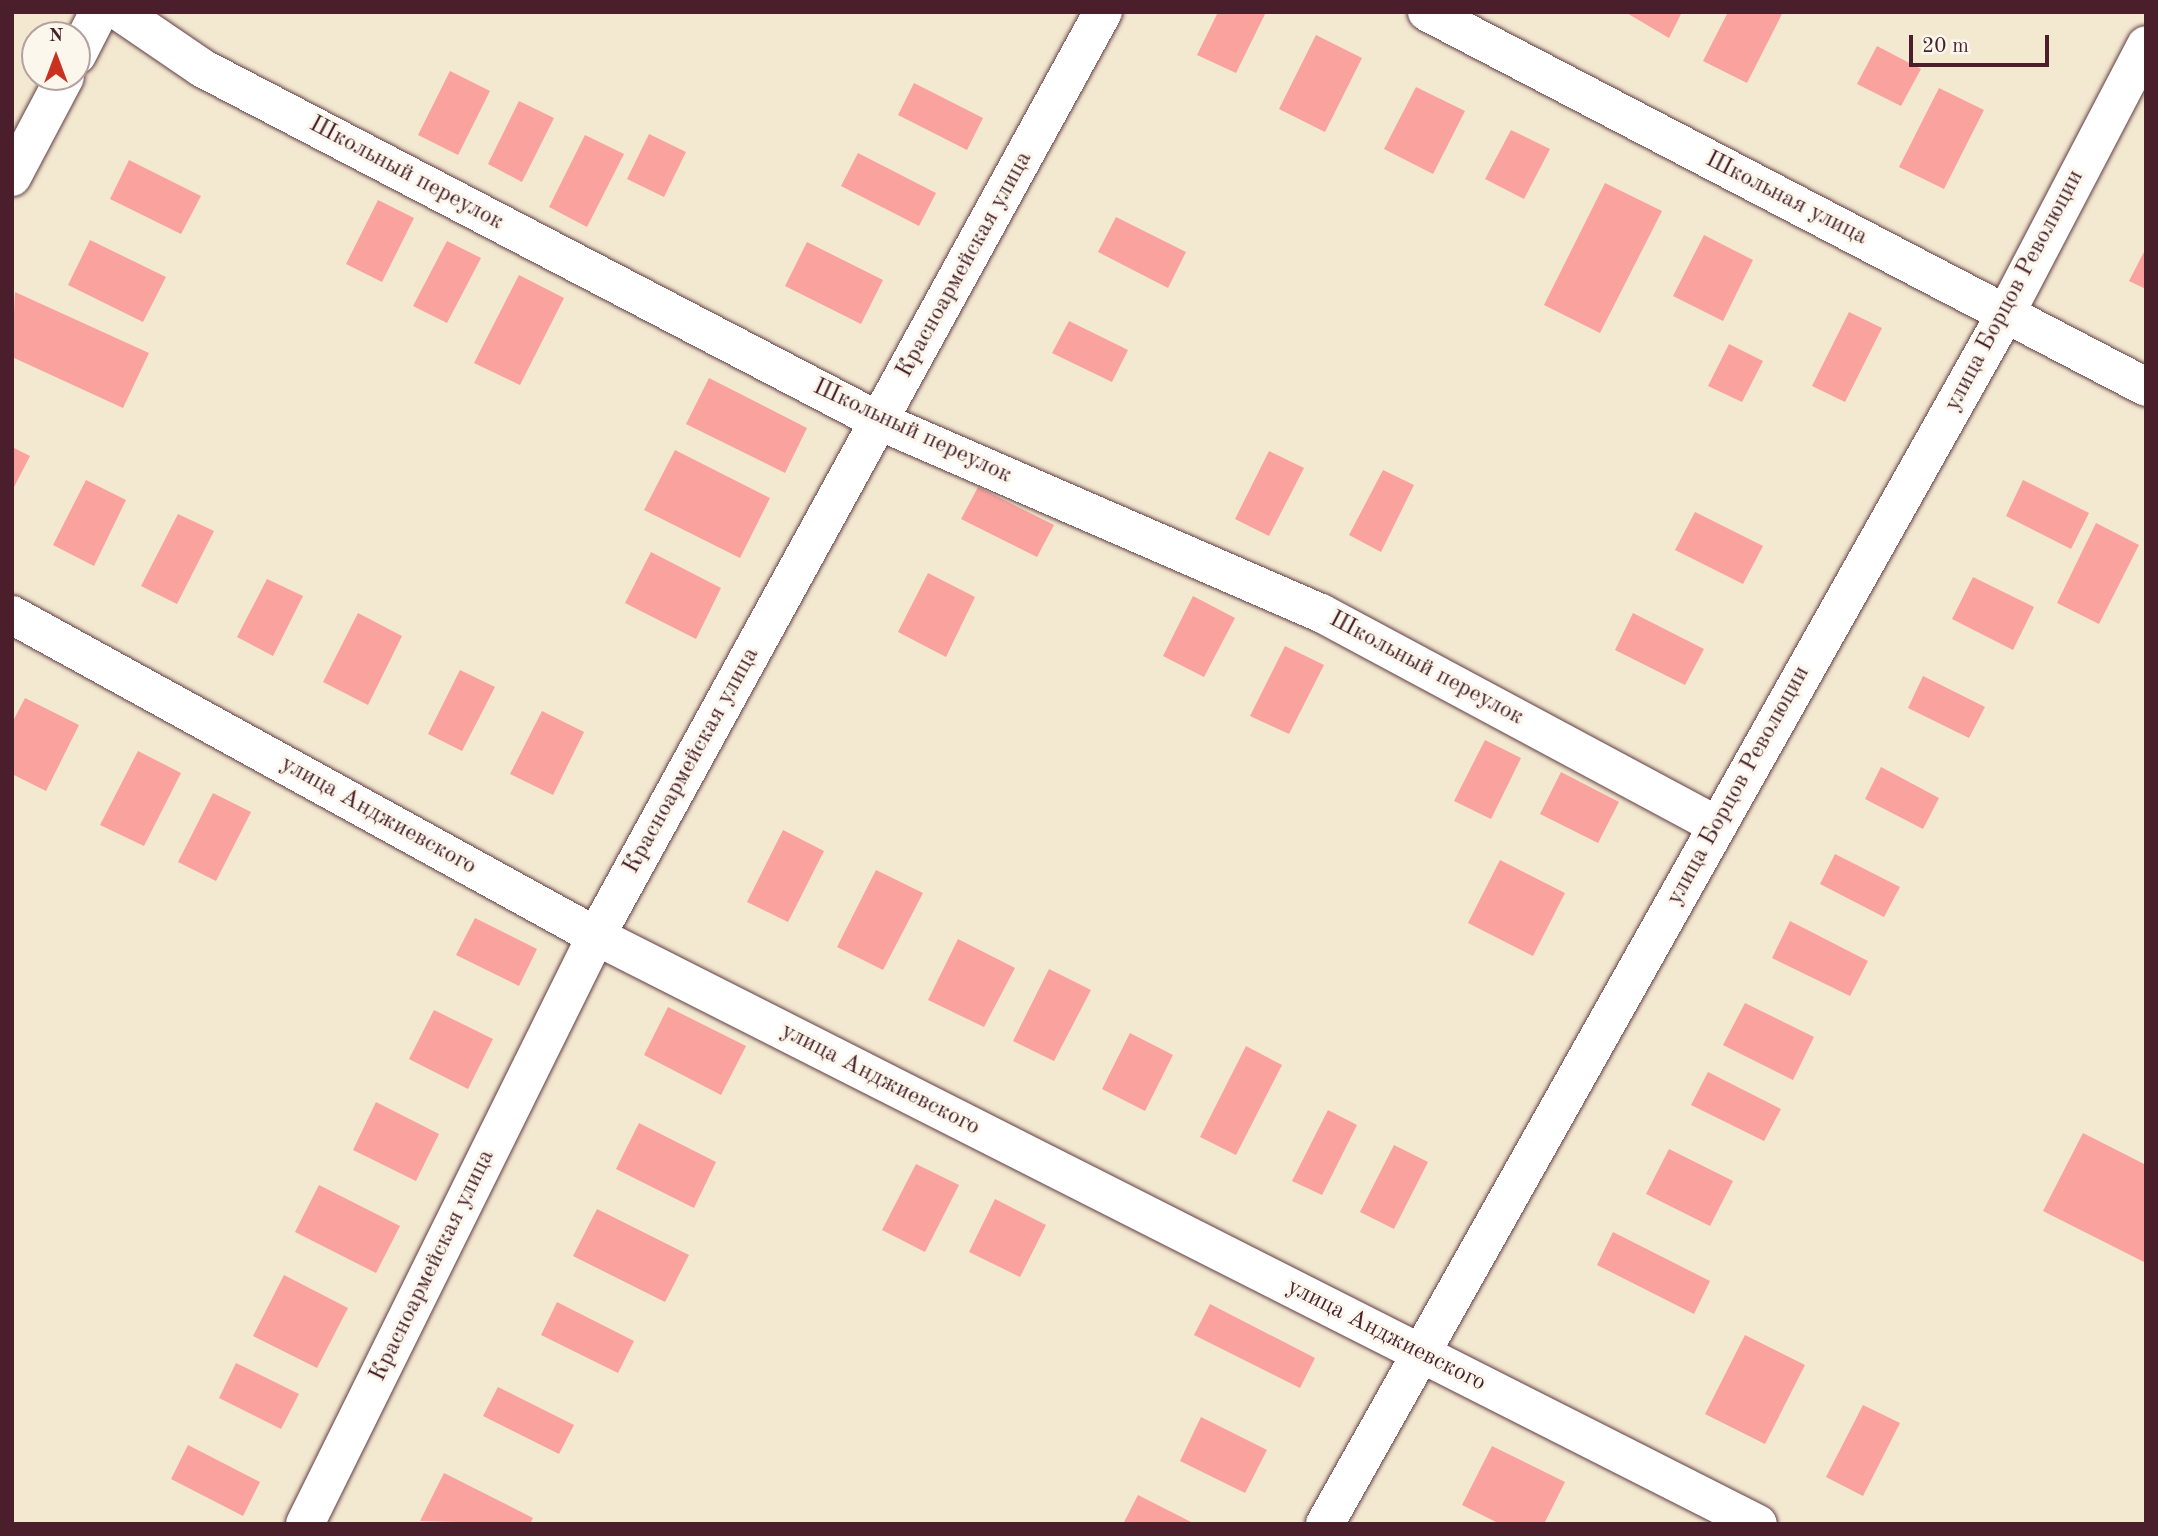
<!DOCTYPE html>
<html>
<head>
<meta charset="utf-8">
<style>
	body { margin:0 }
	#map { position:relative; width:2158px; height:1536px; overflow:hidden; background:#f3e9d0; font-family:"Old Standard TT",serif }
	div>[style] { position:absolute }
	.building>* { inset:0; background:#faa29e }
	.roads { filter:drop-shadow(0 0 2px #633d44) drop-shadow(0 0 2px #633d44) }
	.minor>* { height:38px; margin:-19px; padding:0 19px; transform-origin:19px; border-radius:19px; background:#fff }
	span { translate:-50% -50%; white-space:nowrap; text-align:center; line-height:1.15; -webkit-text-stroke:6px #fbf7ec; paint-order:stroke }
	.street-label { font-size:24px; color:#4a1f2b }
	.frame { position:absolute; inset:0; border:14px solid #4a1f2b; pointer-events:none }
	.north { position:absolute; left:21px; top:21px; width:70px; height:70px; box-sizing:border-box; background:#fbf7ec; border:2px solid #b4a19f; border-radius:50%; rotate:0deg; font-size:19px; font-weight:700; line-height:28px; text-align:center; color:#4a1f2b }
	.north::after { content:''; display:block; margin:auto; width:24px; height:32px; background:#c8321e; clip-path:polygon(50% 0,100% 100%,50% 72%,0 100%) }
	.scale { position:absolute; left:1909px; top:35px; width:140px; height:32px; box-sizing:border-box; border:4px solid #4a1f2b; border-top:0; padding-left:9px; font-size:21px; line-height:24px; white-space:nowrap; color:#4a1f2b; -webkit-text-stroke:5px #fbf7ec; paint-order:stroke }
</style>
</head>
<body>
<div id="map">
	<div class="building">
		<div style="clip-path:polygon(1218px 12px,1266px 12px,1236px 73px,1197px 55px)"></div>
		<div style="clip-path:polygon(1625px 12px,1682px 12px,1669px 38px)"></div>
		<div style="clip-path:polygon(1728px 12px,1783px 12px,1747px 83px,1703px 61px)"></div>
		<div style="clip-path:polygon(1316px 35px,1362px 58px,1325px 132px,1279px 109px)"></div>
		<div style="clip-path:polygon(1877px 46px,1921px 69px,1901px 106px,1857px 84px)"></div>
		<div style="clip-path:polygon(450px 71px,490px 91px,458px 155px,418px 135px)"></div>
		<div style="clip-path:polygon(914px 83px,983px 118px,967px 150px,898px 115px)"></div>
		<div style="clip-path:polygon(1416px 87px,1465px 111px,1433px 174px,1384px 149px)"></div>
		<div style="clip-path:polygon(1939px 88px,1984px 110px,1944px 189px,1899px 167px)"></div>
		<div style="clip-path:polygon(519px 101px,554px 118px,522px 182px,488px 164px)"></div>
		<div style="clip-path:polygon(1511px 130px,1550px 149px,1524px 199px,1485px 179px)"></div>
		<div style="clip-path:polygon(649px 134px,686px 152px,664px 197px,627px 179px)"></div>
		<div style="clip-path:polygon(585px 135px,624px 154px,587px 227px,549px 207px)"></div>
		<div style="clip-path:polygon(858px 153px,936px 193px,919px 226px,841px 186px)"></div>
		<div style="clip-path:polygon(129px 160px,201px 196px,181px 234px,110px 199px)"></div>
		<div style="clip-path:polygon(1605px 183px,1662px 211px,1600px 333px,1544px 305px)"></div>
		<div style="clip-path:polygon(378px 200px,414px 218px,382px 282px,346px 264px)"></div>
		<div style="clip-path:polygon(1116px 217px,1186px 252px,1168px 288px,1098px 252px)"></div>
		<div style="clip-path:polygon(1704px 235px,1753px 260px,1723px 321px,1673px 296px)"></div>
		<div style="clip-path:polygon(90px 240px,166px 277px,143px 322px,68px 285px)"></div>
		<div style="clip-path:polygon(447px 241px,481px 258px,447px 323px,413px 306px)"></div>
		<div style="clip-path:polygon(807px 242px,883px 280px,861px 324px,785px 286px)"></div>
		<div style="clip-path:polygon(2146px 248px,2146px 289px,2129px 281px)"></div>
		<div style="clip-path:polygon(519px 275px,564px 298px,520px 385px,474px 363px)"></div>
		<div style="clip-path:polygon(15px 292px,149px 353px,123px 408px,12px 357px)"></div>
		<div style="clip-path:polygon(1849px 312px,1882px 328px,1845px 402px,1812px 386px)"></div>
		<div style="clip-path:polygon(1069px 321px,1128px 350px,1112px 382px,1052px 353px)"></div>
		<div style="clip-path:polygon(1729px 344px,1763px 361px,1742px 402px,1708px 386px)"></div>
		<div style="clip-path:polygon(709px 378px,807px 428px,785px 473px,686px 424px)"></div>
		<div style="clip-path:polygon(12px 447px,30px 456px,12px 491px)"></div>
		<div style="clip-path:polygon(675px 450px,770px 498px,740px 558px,644px 510px)"></div>
		<div style="clip-path:polygon(1269px 451px,1304px 468px,1269px 536px,1235px 519px)"></div>
		<div style="clip-path:polygon(1383px 470px,1414px 485px,1381px 552px,1349px 535px)"></div>
		<div style="clip-path:polygon(86px 480px,126px 500px,94px 566px,53px 545px)"></div>
		<div style="clip-path:polygon(2023px 480px,2089px 513px,2071px 549px,2006px 516px)"></div>
		<div style="clip-path:polygon(978px 487px,1054px 525px,1037px 557px,961px 519px)"></div>
		<div style="clip-path:polygon(1695px 512px,1763px 546px,1743px 584px,1675px 550px)"></div>
		<div style="clip-path:polygon(178px 514px,214px 531px,177px 604px,141px 586px)"></div>
		<div style="clip-path:polygon(2096px 523px,2139px 545px,2099px 624px,2057px 603px)"></div>
		<div style="clip-path:polygon(651px 552px,721px 588px,696px 639px,625px 603px)"></div>
		<div style="clip-path:polygon(928px 573px,975px 597px,946px 657px,898px 632px)"></div>
		<div style="clip-path:polygon(1973px 577px,2034px 607px,2013px 650px,1952px 619px)"></div>
		<div style="clip-path:polygon(267px 579px,303px 596px,273px 656px,237px 637px)"></div>
		<div style="clip-path:polygon(1193px 596px,1235px 618px,1204px 677px,1163px 656px)"></div>
		<div style="clip-path:polygon(358px 613px,402px 636px,368px 705px,323px 682px)"></div>
		<div style="clip-path:polygon(1633px 613px,1704px 649px,1685px 685px,1615px 650px)"></div>
		<div style="clip-path:polygon(1285px 646px,1324px 665px,1289px 734px,1250px 716px)"></div>
		<div style="clip-path:polygon(460px 670px,495px 687px,462px 751px,428px 734px)"></div>
		<div style="clip-path:polygon(1923px 676px,1985px 707px,1969px 738px,1908px 708px)"></div>
		<div style="clip-path:polygon(25px 698px,79px 725px,46px 791px,12px 774px,12px 723px)"></div>
		<div style="clip-path:polygon(542px 711px,584px 732px,553px 795px,510px 774px)"></div>
		<div style="clip-path:polygon(1485px 740px,1521px 758px,1491px 819px,1454px 801px)"></div>
		<div style="clip-path:polygon(138px 751px,181px 773px,144px 846px,100px 825px)"></div>
		<div style="clip-path:polygon(1881px 767px,1939px 798px,1923px 829px,1865px 799px)"></div>
		<div style="clip-path:polygon(1561px 772px,1619px 802px,1598px 843px,1540px 814px)"></div>
		<div style="clip-path:polygon(213px 793px,251px 812px,216px 881px,178px 862px)"></div>
		<div style="clip-path:polygon(783px 830px,824px 851px,788px 922px,747px 902px)"></div>
		<div style="clip-path:polygon(1835px 854px,1900px 887px,1884px 917px,1820px 884px)"></div>
		<div style="clip-path:polygon(1500px 860px,1565px 893px,1533px 956px,1468px 923px)"></div>
		<div style="clip-path:polygon(876px 870px,923px 893px,883px 970px,837px 947px)"></div>
		<div style="clip-path:polygon(475px 918px,537px 949px,519px 986px,456px 955px)"></div>
		<div style="clip-path:polygon(1790px 921px,1868px 961px,1850px 996px,1772px 958px)"></div>
		<div style="clip-path:polygon(958px 939px,1015px 968px,984px 1027px,928px 1000px)"></div>
		<div style="clip-path:polygon(1049px 969px,1091px 990px,1054px 1061px,1013px 1041px)"></div>
		<div style="clip-path:polygon(1745px 1003px,1814px 1037px,1793px 1080px,1723px 1045px)"></div>
		<div style="clip-path:polygon(668px 1007px,746px 1046px,721px 1095px,644px 1055px)"></div>
		<div style="clip-path:polygon(434px 1010px,493px 1039px,468px 1089px,409px 1059px)"></div>
		<div style="clip-path:polygon(1130px 1033px,1173px 1055px,1145px 1111px,1102px 1089px)"></div>
		<div style="clip-path:polygon(1246px 1046px,1282px 1065px,1236px 1155px,1200px 1137px)"></div>
		<div style="clip-path:polygon(1708px 1072px,1781px 1109px,1764px 1141px,1691px 1105px)"></div>
		<div style="clip-path:polygon(376px 1102px,439px 1134px,416px 1181px,353px 1150px)"></div>
		<div style="clip-path:polygon(1328px 1110px,1357px 1125px,1322px 1195px,1292px 1181px)"></div>
		<div style="clip-path:polygon(639px 1123px,716px 1162px,694px 1208px,616px 1169px)"></div>
		<div style="clip-path:polygon(2083px 1133px,2146px 1165px,2146px 1263px,2043px 1211px)"></div>
		<div style="clip-path:polygon(1394px 1145px,1428px 1162px,1394px 1229px,1360px 1212px)"></div>
		<div style="clip-path:polygon(1669px 1149px,1733px 1181px,1710px 1226px,1646px 1194px)"></div>
		<div style="clip-path:polygon(916px 1164px,959px 1185px,925px 1252px,882px 1230px)"></div>
		<div style="clip-path:polygon(319px 1185px,400px 1226px,376px 1273px,295px 1232px)"></div>
		<div style="clip-path:polygon(995px 1199px,1046px 1225px,1020px 1277px,969px 1252px)"></div>
		<div style="clip-path:polygon(597px 1209px,689px 1255px,665px 1302px,573px 1256px)"></div>
		<div style="clip-path:polygon(1613px 1232px,1710px 1281px,1694px 1314px,1597px 1265px)"></div>
		<div style="clip-path:polygon(284px 1275px,348px 1308px,317px 1368px,253px 1336px)"></div>
		<div style="clip-path:polygon(557px 1302px,634px 1341px,618px 1373px,541px 1335px)"></div>
		<div style="clip-path:polygon(1210px 1304px,1315px 1358px,1300px 1388px,1194px 1335px)"></div>
		<div style="clip-path:polygon(1745px 1335px,1805px 1365px,1765px 1444px,1705px 1414px)"></div>
		<div style="clip-path:polygon(236px 1363px,299px 1394px,281px 1429px,219px 1398px)"></div>
		<div style="clip-path:polygon(498px 1387px,574px 1425px,559px 1454px,483px 1416px)"></div>
		<div style="clip-path:polygon(1863px 1405px,1900px 1423px,1863px 1496px,1826px 1477px)"></div>
		<div style="clip-path:polygon(1201px 1417px,1267px 1450px,1245px 1493px,1180px 1461px)"></div>
		<div style="clip-path:polygon(188px 1445px,260px 1482px,243px 1516px,171px 1479px)"></div>
		<div style="clip-path:polygon(1492px 1446px,1565px 1482px,1544px 1524px,1500px 1524px,1462px 1505px)"></div>
		<div style="clip-path:polygon(444px 1473px,533px 1518px,530px 1524px,420px 1521px)"></div>
		<div style="clip-path:polygon(1138px 1495px,1195px 1524px,1123px 1524px)"></div>
	</div>
	<div class="roads">
		<div class="minor">
			<div style="left:120px;top:12px;width:99px;rotate:34.3deg"></div>
			<div style="left:202px;top:68px;width:764px;rotate:27.54deg"></div>
			<div style="left:879px;top:421px;width:482px;rotate:23.5deg"></div>
			<div style="left:1321px;top:613px;width:449px;rotate:28.2deg"></div>
			<div style="left:1427px;top:12px;width:811px;rotate:27.54deg"></div>
			<div style="left:77px;top:55px;width:48px;rotate:-62.9deg"></div>
			<div style="left:12px;top:177px;width:113px;rotate:-62.1deg"></div>
			<div style="left:12px;top:615px;width:666px;rotate:28.8deg"></div>
			<div style="left:596px;top:936px;width:1302px;rotate:26.84deg"></div>
			<div style="left:305px;top:1524px;width:656px;rotate:-63.67deg"></div>
			<div style="left:596px;top:936px;width:1054px;rotate:-61.25deg"></div>
			<div style="left:1325px;top:1524px;width:1389px;rotate:-60.65deg"></div>
			<div style="left:2006px;top:313px;width:302px;rotate:-62.4deg"></div>
		</div>
	</div>
	<div class="street-label">
		<span style="left:406px;top:174px;rotate:28deg">Школьный переулок</span>
		<span style="left:1786px;top:199px;rotate:27deg">Школьная улица</span>
		<span style="left:965px;top:265px;rotate:-61deg">Красноармейская улица</span>
		<span style="left:2015px;top:291px;rotate:-62deg">улица Борцов Революции</span>
		<span style="left:912px;top:432px;rotate:25deg">Школьный переулок</span>
		<span style="left:1426px;top:669px;rotate:28deg">Школьный переулок</span>
		<span style="left:692px;top:761px;rotate:-61deg">Красноармейская улица</span>
		<span style="left:1739px;top:786px;rotate:-61deg">улица Борцов Революции</span>
		<span style="left:378px;top:816px;rotate:29deg">улица Анджиевского</span>
		<span style="left:880px;top:1080px;rotate:27deg">улица Анджиевского</span>
		<span style="left:433px;top:1266px;rotate:-64deg">Красноармейская улица</span>
		<span style="left:1386px;top:1336px;rotate:27deg">улица Анджиевского</span>
	</div>
	<div class="frame"></div>
	<div class="north">N</div>
	<div class="scale">20 m</div>
</div>
</body>
</html>
